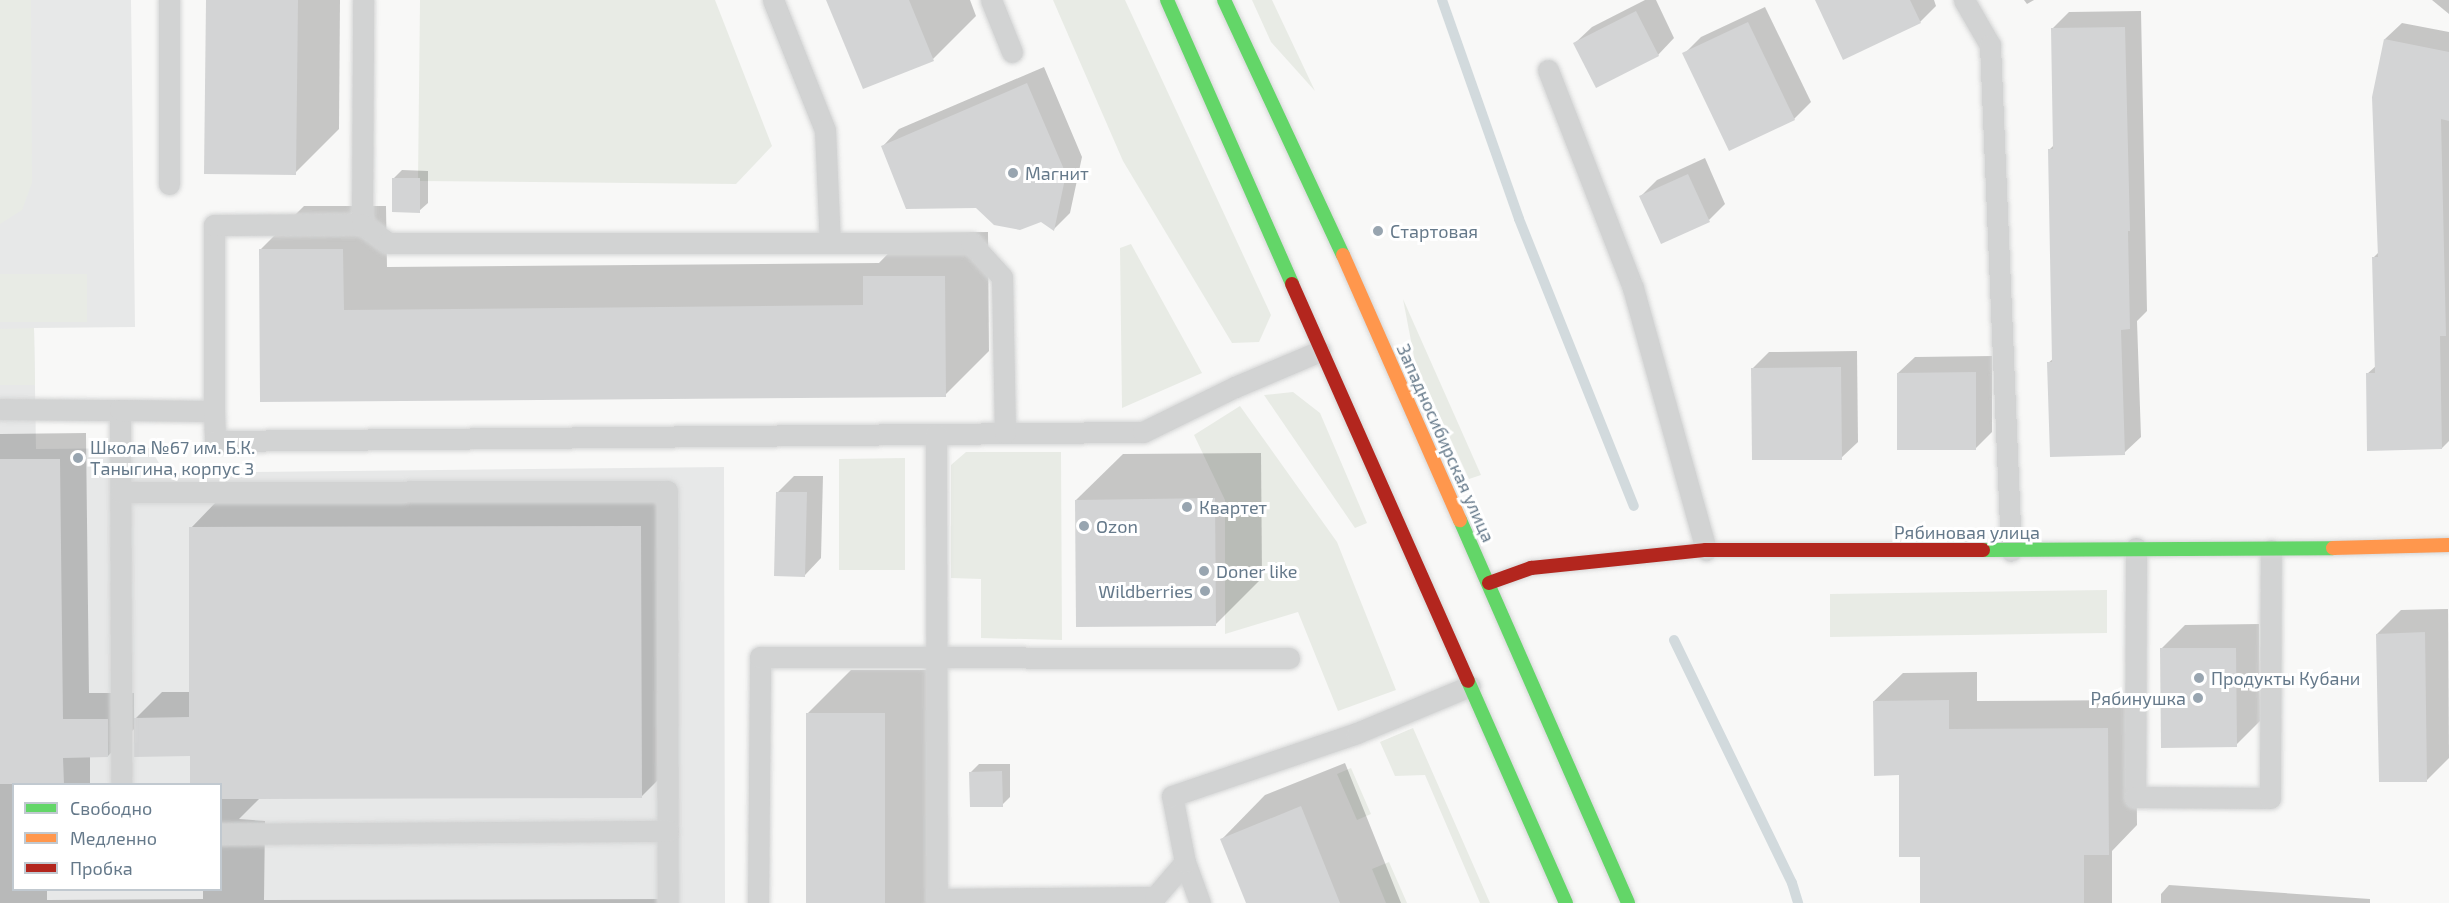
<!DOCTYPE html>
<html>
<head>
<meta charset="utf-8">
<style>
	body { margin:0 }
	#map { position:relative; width:2449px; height:903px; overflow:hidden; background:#f8f8f7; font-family:"Exo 2",sans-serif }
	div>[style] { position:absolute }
	.built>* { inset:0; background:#e7e8e8 }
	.green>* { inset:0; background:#e8ebe5 }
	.shadow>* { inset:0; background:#0003 }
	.stream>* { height:10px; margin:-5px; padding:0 5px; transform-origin:5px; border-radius:5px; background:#d2dadd }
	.building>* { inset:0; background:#d3d4d5 }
	.roads { filter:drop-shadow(0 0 2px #d5d6d6) drop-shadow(0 0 2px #d5d6d6) }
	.lane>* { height:21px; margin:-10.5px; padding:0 10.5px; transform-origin:10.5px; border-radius:10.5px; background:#d2d3d3 }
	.fast>* { height:14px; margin:-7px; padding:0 7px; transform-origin:7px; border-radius:7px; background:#63d668 }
	.slow>* { height:14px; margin:-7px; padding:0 7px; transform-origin:7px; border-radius:7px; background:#ff974d }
	.jam>* { height:14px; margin:-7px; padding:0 7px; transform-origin:7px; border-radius:7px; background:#b3261e }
	.dots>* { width:16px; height:16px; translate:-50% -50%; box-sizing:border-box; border:3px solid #fff; border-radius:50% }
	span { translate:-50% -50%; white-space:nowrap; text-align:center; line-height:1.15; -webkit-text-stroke:6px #fff; paint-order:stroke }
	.poi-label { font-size:18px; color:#65798a }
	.left { translate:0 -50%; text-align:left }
	.right { translate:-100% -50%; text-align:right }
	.street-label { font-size:18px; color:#65798a }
	.legend { position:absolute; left:12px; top:783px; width:210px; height:108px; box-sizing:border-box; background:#fff; border:2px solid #c1c9d0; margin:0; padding:8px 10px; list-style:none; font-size:18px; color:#65798a }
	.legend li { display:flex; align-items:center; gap:12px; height:30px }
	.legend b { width:30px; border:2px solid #c1c9d0 }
</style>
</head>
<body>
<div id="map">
	<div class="built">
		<div style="clip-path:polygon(evenodd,0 0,131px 0,135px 327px,34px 328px,36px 449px,150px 448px,165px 473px,724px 467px,725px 903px,0 903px,0 0,14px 784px,220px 784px,220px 890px,14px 890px,14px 784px)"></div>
	</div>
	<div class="green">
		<div style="clip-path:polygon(0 0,31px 0,32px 183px,22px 210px,0 224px)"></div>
		<div style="clip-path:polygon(420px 0,715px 0,772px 146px,736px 184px,418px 181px)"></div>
		<div style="clip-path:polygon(1053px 0,1125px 0,1271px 315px,1259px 342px,1232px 343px,1123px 161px)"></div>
		<div style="clip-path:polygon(1252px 0,1272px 0,1315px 91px,1271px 42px)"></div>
		<div style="clip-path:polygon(1131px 244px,1202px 373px,1122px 408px,1120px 248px)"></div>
		<div style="clip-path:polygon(0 274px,87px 274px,87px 322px,0 322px)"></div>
		<div style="clip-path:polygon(1403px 299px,1481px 475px,1469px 479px,1415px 362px)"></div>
		<div style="clip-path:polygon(34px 328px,35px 385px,0 385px,0 329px)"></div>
		<div style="clip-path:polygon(1293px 392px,1320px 413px,1367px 523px,1355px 528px,1264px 395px)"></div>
		<div style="clip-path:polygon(1240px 406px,1337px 542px,1396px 690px,1338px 711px,1298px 612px,1225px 634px,1225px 500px,1194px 435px)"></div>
		<div style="clip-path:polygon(966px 452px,1061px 452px,1062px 640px,981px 638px,981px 579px,951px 578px,951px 465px)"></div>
		<div style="clip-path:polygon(905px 458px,905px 570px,839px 570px,839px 459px)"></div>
		<div style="clip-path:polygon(2107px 590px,2107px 633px,1830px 637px,1830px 594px)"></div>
		<div style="clip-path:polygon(1413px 728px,1490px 903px,1480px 903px,1425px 775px,1395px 776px,1380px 742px)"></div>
		<div style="clip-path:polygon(1351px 768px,1371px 814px,1357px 820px,1337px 774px)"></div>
		<div style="clip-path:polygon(1389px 862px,1407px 903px,1386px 903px,1372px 869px)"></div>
	</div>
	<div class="shadow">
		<div style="clip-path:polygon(206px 0,340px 0,339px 129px,295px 173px)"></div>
		<div style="clip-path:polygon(828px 0,970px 0,976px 16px,933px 59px)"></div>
		<div style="clip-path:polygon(1645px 0,1656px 0,1674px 38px,1658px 55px,1575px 43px,1592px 27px)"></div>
		<div style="clip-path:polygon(1817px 0,1934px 0,1936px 6px,1920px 22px)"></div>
		<div style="clip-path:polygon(2024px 0,2034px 0,2027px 4px)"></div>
		<div style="clip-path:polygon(2432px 0,2449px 0,2449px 14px)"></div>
		<div style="clip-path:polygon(1765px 7px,1811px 102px,1794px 119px,1684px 54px,1701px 37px)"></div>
		<div style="clip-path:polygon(2141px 11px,2147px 311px,2137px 321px,2141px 437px,2124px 453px,2048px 363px,2054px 358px,2050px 149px,2054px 145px,2053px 28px,2069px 12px)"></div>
		<div style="clip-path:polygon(2402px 23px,2449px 32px,2449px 441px,2442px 448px,2367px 374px,2377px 365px,2373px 258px,2379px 252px,2385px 39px)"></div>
		<div style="clip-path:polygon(1044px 67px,1082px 157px,1070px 213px,1054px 229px,1042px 220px,883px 146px,899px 129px)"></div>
		<div style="clip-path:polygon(1705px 158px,1725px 204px,1709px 220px,1641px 196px,1657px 180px)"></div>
		<div style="clip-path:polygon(402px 170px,428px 171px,428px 203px,419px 211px,394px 178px)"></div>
		<div style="clip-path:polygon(304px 206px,386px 206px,387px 267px,879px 263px,908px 233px,988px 232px,989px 351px,945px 395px,262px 401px,260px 250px)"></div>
		<div style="clip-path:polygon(1857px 351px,1858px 442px,1841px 458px,1752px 369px,1769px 352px)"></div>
		<div style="clip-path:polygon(1992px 356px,1992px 432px,1976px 448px,1898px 373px,1915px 357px)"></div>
		<div style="clip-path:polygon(evenodd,86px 433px,89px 693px,134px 693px,134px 720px,162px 692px,191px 692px,191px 528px,217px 501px,667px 500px,668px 770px,641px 797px,260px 798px,239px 819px,265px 821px,264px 900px,668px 899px,668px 903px,0 903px,0 434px,86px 433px,135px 728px,191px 754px,191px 784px,220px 784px,220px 890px,203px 890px,203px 899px,47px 900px,47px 890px,14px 890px,14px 784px,90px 784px,90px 756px,108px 756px,135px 728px)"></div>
		<div style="clip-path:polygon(1261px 453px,1262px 578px,1215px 625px,1076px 500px,1123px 454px)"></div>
		<div style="clip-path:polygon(794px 476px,823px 476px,821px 558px,805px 575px,777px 493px)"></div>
		<div style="clip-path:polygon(2448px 609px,2449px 758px,2427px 780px,2377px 634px,2401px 610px)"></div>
		<div style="clip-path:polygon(2259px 624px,2260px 721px,2236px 745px,2161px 649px,2185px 625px)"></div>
		<div style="clip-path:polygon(851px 670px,928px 670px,929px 903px,808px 903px,807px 714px)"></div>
		<div style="clip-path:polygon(1977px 672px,1977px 701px,2136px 700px,2137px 825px,2112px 851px,2112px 903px,1922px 903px,1922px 855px,1900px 773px,1874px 701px,1903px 673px)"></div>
		<div style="clip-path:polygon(1345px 763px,1401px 903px,1247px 903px,1222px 839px,1265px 795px)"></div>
		<div style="clip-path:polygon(979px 764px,1010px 764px,1010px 797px,1002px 805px,971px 772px)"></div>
		<div style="clip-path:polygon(2169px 885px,2370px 899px,2370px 903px,2161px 903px,2161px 894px)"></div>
	</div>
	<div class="stream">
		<div style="left:1442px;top:0;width:232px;rotate:70.6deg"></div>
		<div style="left:1519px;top:219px;width:309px;rotate:68.2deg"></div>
		<div style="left:1674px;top:640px;width:270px;rotate:64.1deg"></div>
		<div style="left:1792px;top:883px;width:21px;rotate:73deg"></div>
	</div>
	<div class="building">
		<div style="clip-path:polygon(206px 0,298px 0,296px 175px,204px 174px)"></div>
		<div style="clip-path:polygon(826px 0,909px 0,934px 61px,863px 89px)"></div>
		<div style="clip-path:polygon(1815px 0,1910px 0,1921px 23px,1843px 60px)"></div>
		<div style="clip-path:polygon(1636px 11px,1659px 56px,1596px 88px,1573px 43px)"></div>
		<div style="clip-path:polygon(1748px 22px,1795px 120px,1729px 151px,1682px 53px)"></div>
		<div style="clip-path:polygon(2125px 27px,2130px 231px,2128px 231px,2130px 329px,2121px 330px,2125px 455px,2050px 457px,2047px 362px,2052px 362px,2048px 149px,2053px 149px,2051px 28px)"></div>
		<div style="clip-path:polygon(2384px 39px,2449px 52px,2449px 121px,2441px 119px,2446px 336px,2440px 336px,2442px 449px,2367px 451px,2366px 373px,2375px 373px,2372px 257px,2378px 257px,2372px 97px)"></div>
		<div style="clip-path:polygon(1027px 83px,1066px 174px,1054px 231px,1041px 222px,1020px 230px,994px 225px,976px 208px,906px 209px,881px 146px)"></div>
		<div style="clip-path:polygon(1688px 174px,1710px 222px,1661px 244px,1639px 196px)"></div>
		<div style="clip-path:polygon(392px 178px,420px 178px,420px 213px,392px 212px)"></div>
		<div style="clip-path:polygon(259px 249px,343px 249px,344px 310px,863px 305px,863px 276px,945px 276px,946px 397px,260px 402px)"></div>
		<div style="clip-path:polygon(1841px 367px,1842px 460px,1752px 460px,1751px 368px)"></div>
		<div style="clip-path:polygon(1976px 372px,1976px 450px,1897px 450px,1897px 373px)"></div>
		<div style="clip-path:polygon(0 459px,60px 459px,63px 719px,108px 719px,108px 757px,63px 758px,64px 784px,0 784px)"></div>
		<div style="clip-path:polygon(776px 492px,807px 492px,805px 577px,774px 576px)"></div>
		<div style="clip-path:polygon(1215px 498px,1216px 626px,1076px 627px,1075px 500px)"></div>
		<div style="clip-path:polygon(641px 526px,642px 798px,220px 799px,220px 784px,190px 784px,190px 756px,134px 757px,134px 718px,189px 717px,189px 527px)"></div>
		<div style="clip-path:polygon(2425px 632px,2427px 782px,2379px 782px,2376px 634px)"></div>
		<div style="clip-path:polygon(2160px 648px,2236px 648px,2237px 747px,2161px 748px)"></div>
		<div style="clip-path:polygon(1949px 700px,1949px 729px,2108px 728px,2109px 855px,2084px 855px,2084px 903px,1920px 903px,1920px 857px,1899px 857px,1899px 775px,1874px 776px,1873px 701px)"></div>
		<div style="clip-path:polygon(806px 713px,885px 713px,885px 903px,806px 903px)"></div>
		<div style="clip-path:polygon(1002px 771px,1003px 807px,970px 807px,969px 772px)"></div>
		<div style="clip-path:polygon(1301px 806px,1340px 903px,1246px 903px,1220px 839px)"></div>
	</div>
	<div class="roads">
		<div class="lane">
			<div style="left:773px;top:0;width:140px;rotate:68.2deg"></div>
			<div style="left:825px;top:130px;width:113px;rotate:87.5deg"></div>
			<div style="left:991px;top:0;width:56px;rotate:68deg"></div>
			<div style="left:1964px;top:0;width:52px;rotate:60deg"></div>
			<div style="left:1990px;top:45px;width:506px;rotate:87.62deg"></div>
			<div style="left:1548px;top:70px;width:234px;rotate:68.7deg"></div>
			<div style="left:1633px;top:288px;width:272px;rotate:74.4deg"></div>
			<div style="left:169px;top:184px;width:184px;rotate:-90deg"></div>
			<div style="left:362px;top:224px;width:224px;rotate:-89.7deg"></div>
			<div style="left:0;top:409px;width:120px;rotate:0.5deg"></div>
			<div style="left:120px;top:410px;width:374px;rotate:89.8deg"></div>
			<div style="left:120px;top:410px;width:94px;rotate:0.6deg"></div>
			<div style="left:214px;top:411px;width:30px;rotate:88deg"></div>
			<div style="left:215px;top:441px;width:928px;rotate:-0.56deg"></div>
			<div style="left:1143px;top:432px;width:102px;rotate:-26.1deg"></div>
			<div style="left:1235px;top:387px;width:92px;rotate:-23deg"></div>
			<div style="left:214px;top:411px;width:186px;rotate:-90deg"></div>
			<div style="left:214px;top:225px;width:148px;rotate:-0.4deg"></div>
			<div style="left:362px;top:224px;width:32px;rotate:36deg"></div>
			<div style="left:388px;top:243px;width:583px"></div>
			<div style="left:971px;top:243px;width:46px;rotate:47.6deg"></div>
			<div style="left:1002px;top:277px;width:156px;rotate:88.9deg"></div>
			<div style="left:936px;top:435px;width:468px;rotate:89.9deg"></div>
			<div style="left:121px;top:492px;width:546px;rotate:-0.1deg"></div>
			<div style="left:667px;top:491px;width:412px;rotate:89.9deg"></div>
			<div style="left:2136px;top:548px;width:249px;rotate:90.2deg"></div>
			<div style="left:2135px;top:797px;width:135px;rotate:0.4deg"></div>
			<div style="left:2270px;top:798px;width:248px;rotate:-89.8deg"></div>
			<div style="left:220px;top:834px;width:448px;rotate:-0.4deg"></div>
			<div style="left:937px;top:899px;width:218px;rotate:-0.5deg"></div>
			<div style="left:1155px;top:897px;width:46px;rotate:-49.4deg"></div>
			<div style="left:758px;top:903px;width:246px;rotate:-89.5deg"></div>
			<div style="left:760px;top:657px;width:529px;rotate:0.11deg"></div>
			<div style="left:1200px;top:903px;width:44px;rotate:-110.1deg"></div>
			<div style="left:1185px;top:862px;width:67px;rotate:-101.1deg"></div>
			<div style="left:1172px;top:796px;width:195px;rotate:-18.8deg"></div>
			<div style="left:1357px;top:733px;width:122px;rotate:-22.6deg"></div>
		</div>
		<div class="fast">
			<div style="left:1167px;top:0;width:310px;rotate:66.2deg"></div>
			<div style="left:1224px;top:0;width:281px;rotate:65deg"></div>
			<div style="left:1460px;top:520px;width:418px;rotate:66.3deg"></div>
			<div style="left:1983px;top:550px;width:350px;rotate:-0.3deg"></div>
			<div style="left:1468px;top:681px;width:243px;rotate:66.2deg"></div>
		</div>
		<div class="slow">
			<div style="left:1343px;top:255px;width:290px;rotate:66.2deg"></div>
			<div style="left:2333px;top:548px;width:116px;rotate:-1.5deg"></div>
		</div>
		<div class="jam">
			<div style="left:1292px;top:284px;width:434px;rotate:66.1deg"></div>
			<div style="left:1489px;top:583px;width:45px;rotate:-19.7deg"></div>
			<div style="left:1531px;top:568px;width:176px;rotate:-5.9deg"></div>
			<div style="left:1706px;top:550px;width:277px"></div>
		</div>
	</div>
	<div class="dots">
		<div style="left:1013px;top:173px;background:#98a5b0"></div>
		<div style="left:1378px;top:231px;background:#98a5b0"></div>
		<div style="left:78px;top:458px;background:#98a5b0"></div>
		<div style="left:1187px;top:507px;background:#98a5b0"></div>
		<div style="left:1084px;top:526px;background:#98a5b0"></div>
		<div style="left:1204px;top:571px;background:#98a5b0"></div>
		<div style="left:1205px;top:591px;background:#98a5b0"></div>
		<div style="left:2199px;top:678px;background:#98a5b0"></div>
		<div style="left:2198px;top:698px;background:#98a5b0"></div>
	</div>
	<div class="poi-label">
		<span class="left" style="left:1025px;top:173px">Магнит</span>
		<span class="left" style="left:1390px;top:231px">Стартовая</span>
		<span class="left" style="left:90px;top:458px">Школа №67 им. Б.К.<br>Таныгина, корпус 3</span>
		<span class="left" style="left:1199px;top:507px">Квартет</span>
		<span class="left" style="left:1096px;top:526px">Ozon</span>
		<span class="left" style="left:1216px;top:571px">Doner like</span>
		<span class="right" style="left:1193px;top:591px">Wildberries</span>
		<span class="left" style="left:2211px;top:678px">Продукты Кубани</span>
		<span class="right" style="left:2186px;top:698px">Рябинушка</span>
	</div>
	<div class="street-label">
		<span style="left:1446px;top:443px;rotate:66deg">Западносибирская улица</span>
		<span style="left:1967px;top:532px">Рябиновая улица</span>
	</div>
	<ul class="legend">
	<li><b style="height:8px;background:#63d668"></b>Свободно</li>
	<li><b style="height:8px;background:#ff974d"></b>Медленно</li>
	<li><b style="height:8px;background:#b3261e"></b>Пробка</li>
	</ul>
</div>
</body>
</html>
